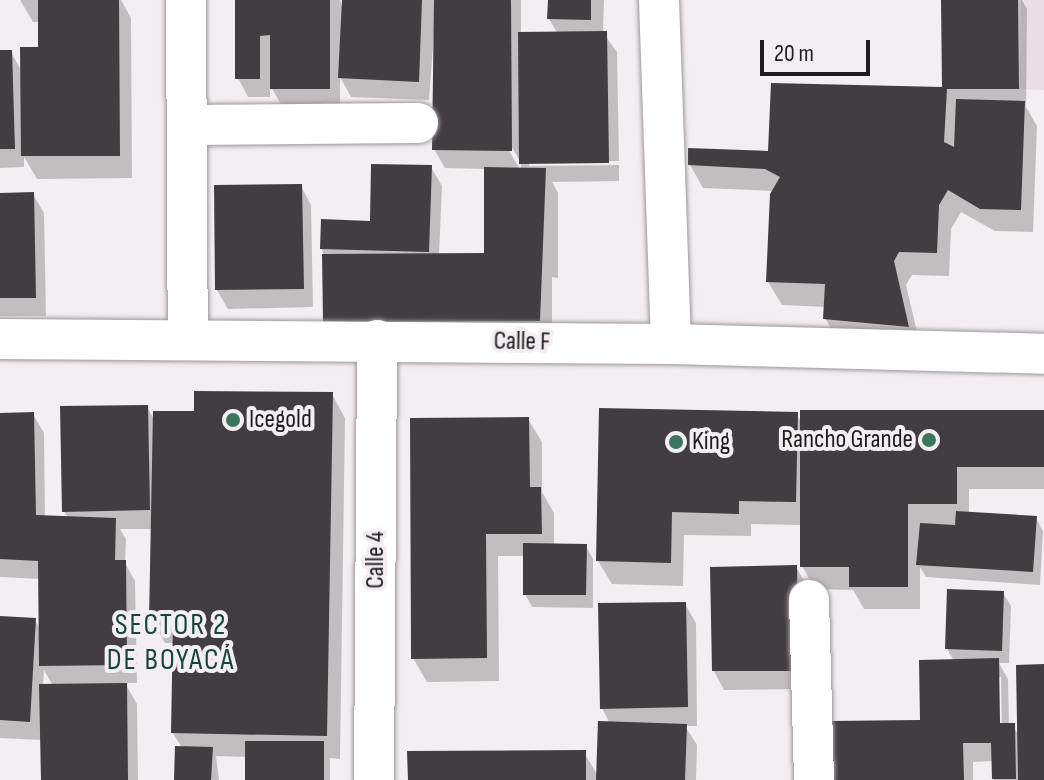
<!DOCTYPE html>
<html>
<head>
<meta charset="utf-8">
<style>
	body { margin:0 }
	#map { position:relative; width:1044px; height:780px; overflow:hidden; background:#f3eef1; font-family:"Sofia Sans Condensed",sans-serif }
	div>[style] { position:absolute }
	.built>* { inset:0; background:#eadee5 }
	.shadow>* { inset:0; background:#0003 }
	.building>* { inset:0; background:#413d40 }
	.roads { filter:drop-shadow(0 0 2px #9c989b) drop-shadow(0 0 2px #9c989b) }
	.minor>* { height:40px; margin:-20px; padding:0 20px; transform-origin:20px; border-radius:20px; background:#fff }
	.dots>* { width:22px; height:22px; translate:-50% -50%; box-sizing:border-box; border:4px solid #f3eef1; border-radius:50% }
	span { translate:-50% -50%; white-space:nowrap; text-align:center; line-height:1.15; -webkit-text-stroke:8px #f3eef1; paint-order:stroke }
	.street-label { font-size:26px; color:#1e1d1e }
	.poi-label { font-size:26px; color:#1e1d1e }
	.left { translate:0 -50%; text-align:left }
	.right { translate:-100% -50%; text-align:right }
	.quarter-label { font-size:30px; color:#164635; letter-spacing:2px }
	.scale { position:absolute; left:760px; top:40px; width:110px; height:36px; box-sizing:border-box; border:4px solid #1e1d1e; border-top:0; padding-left:10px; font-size:24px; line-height:28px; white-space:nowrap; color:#1e1d1e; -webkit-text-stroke:6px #f3eef1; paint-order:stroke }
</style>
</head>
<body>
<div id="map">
	<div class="built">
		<div style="clip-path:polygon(1021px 0,1044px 0,1044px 90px,1019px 89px)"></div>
	</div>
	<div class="shadow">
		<div style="clip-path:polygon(20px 0,121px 0,131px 18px,132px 178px,37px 179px,24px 157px,24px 167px,0 168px,0 52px,11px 52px,22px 72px,40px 49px,40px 22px,33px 22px)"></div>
		<div style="clip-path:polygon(evenodd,237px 0,340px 0,343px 11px,344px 0,521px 0,521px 34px,558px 34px,549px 19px,550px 0,604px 0,603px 33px,617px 52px,619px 161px,529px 162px,529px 166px,619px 165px,619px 181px,552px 182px,558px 193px,558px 278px,552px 277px,552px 344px,338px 344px,322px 248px,372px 223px,431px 167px,442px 186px,439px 255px,486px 255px,486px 169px,445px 168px,434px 149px,436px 7px,429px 100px,351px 97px,340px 77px,340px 108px,283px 108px,270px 85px,270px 97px,248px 97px,238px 78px,237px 0,509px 142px,521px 163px,521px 171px,505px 144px,509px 142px)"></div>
		<div style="clip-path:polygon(943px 0,1022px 0,1027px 9px,1026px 107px,1037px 126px,1033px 232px,995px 231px,961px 212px,951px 229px,949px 276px,912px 275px,906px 285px,921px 349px,839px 342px,825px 318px,826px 307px,782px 305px,768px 282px,774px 191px,703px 188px,690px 165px,770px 153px,946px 89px)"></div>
		<div style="clip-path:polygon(301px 186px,311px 205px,313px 307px,228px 309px,217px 290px)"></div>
		<div style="clip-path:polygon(33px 194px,44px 213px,46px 316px,0 316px,0 195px)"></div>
		<div style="clip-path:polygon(evenodd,332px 394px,345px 418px,340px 759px,330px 758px,330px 780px,247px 780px,247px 757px,216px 756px,219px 780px,176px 780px,182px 748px,173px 733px,174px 643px,165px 643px,151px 619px,153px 529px,120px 529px,126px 539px,125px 563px,135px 581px,137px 683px,125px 683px,137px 704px,138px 780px,43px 780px,42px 740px,0 738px,0 618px,35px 620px,41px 631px,40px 579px,0 577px,0 415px,33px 414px,44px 433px,45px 518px,68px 518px,64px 511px,147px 407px,155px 421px,332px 394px,44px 670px,53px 686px,43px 686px,44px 670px)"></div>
		<div style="clip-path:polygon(1044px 412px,1044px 489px,969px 489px,969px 514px,1036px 518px,1043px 531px,1040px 585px,926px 577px,920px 567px,920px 609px,864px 609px,853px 590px,815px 589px,802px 566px,802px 525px,751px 524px,751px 536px,684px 535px,683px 586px,612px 584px,598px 561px,796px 414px,802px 423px)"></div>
		<div style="clip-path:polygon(528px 419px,542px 442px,542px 492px,554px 513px,554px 545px,586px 546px,593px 559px,593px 608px,532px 607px,525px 594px,525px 556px,498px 556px,499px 681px,427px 682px,413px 658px)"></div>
		<div style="clip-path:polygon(796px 567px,807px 586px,809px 689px,724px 690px,714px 671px)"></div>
		<div style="clip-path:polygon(evenodd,1003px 593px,1011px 606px,1009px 663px,999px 663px,1008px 679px,1009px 725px,1018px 733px,1044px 666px,1044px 780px,994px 780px,993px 761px,973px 762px,973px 780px,832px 780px,922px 722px,954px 661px,947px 649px,1003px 593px,997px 677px,1001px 677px,1002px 733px,998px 733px,997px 677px)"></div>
		<div style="clip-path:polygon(685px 604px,696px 623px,697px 726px,685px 726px,697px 745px,696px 780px,410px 780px,584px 752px,598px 776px,610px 724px,602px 708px)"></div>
	</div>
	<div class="building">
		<div style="clip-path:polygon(38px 0,119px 0,120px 156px,21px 156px,20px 47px,38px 47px)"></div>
		<div style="clip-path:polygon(235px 0,330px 0,330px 89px,270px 89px,270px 35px,260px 36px,260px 79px,235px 79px)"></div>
		<div style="clip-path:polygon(342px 0,422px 0,419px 82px,338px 78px)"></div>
		<div style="clip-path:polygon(434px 0,511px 0,512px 151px,432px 150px)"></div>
		<div style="clip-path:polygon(548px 0,591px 0,591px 20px,547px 19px)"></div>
		<div style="clip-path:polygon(941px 0,1018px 0,1019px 89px,947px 89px,944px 142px,954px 147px,956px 99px,1025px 101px,1021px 210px,980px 209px,948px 190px,939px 205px,937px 253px,899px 252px,894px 261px,909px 327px,823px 319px,825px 284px,766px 282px,770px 194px,780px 177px,765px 169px,688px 165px,688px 148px,768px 151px,771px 83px,942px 87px)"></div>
		<div style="clip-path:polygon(607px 31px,609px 163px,519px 164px,518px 32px)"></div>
		<div style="clip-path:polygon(0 50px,12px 50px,15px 149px,0 149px)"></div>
		<div style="clip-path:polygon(371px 164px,432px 165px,429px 252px,320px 249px,321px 219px,370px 221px)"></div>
		<div style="clip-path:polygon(484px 167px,546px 168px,540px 321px,323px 322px,322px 254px,484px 253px)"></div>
		<div style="clip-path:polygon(302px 184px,304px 289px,215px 290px,214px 185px)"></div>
		<div style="clip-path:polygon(34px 192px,36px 298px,0 298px,0 193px)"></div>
		<div style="clip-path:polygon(194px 391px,333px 392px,327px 736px,171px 733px,173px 620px,149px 620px,153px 411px,194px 411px)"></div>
		<div style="clip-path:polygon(148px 405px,150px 510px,62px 512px,60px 406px)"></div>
		<div style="clip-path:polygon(599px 408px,798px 412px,796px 502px,739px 501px,739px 514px,672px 512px,671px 563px,596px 561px)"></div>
		<div style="clip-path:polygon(800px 410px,1044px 410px,1044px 467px,957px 467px,957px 504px,908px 504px,908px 587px,849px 587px,849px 567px,800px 567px)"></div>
		<div style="clip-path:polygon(34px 412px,36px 515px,116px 518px,115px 560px,126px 560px,127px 665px,39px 666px,38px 561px,0 559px,0 413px)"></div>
		<div style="clip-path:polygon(529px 417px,530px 487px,541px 487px,542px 534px,486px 534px,487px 658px,411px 659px,410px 418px)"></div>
		<div style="clip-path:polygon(956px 511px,1037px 516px,1033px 572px,916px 565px,920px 523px,955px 525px)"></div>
		<div style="clip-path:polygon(523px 543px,587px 544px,586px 595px,523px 595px)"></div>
		<div style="clip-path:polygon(797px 565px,799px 671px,712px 671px,710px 567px)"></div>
		<div style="clip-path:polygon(947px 589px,1004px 591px,1002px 651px,945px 649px)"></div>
		<div style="clip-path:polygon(686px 602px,688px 707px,600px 709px,598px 603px)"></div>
		<div style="clip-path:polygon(0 616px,36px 618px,30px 722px,0 720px)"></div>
		<div style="clip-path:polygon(999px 658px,1000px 723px,1015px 723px,1016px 779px,992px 779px,991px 743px,963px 743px,964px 780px,830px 780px,829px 721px,920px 720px,919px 660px)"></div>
		<div style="clip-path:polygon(1044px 664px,1044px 780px,1018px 780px,1016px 665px)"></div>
		<div style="clip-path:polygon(127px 683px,128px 780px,41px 780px,39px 684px)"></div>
		<div style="clip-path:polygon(598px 721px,687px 724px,685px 780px,596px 780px)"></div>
		<div style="clip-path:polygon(245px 741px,324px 741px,324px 780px,245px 780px)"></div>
		<div style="clip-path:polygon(175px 746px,213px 747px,211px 780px,174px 780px)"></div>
		<div style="clip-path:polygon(586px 750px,586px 780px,408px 780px,407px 751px)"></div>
	</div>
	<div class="roads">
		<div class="minor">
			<div style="left:186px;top:0;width:340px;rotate:89.7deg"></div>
			<div style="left:659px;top:0;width:344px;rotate:88deg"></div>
			<div style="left:187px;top:125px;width:231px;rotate:-0.5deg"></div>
			<div style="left:0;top:339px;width:671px;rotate:0.43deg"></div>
			<div style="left:671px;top:344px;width:373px;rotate:1.5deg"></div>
			<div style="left:809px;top:600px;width:180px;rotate:88.4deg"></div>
			<div style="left:374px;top:780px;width:440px;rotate:-89.6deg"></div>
		</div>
	</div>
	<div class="dots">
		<div style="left:233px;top:420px;background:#3a755e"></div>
		<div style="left:929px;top:440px;background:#3a755e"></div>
		<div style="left:676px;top:442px;background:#3a755e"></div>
	</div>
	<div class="street-label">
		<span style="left:522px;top:342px;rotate:1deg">Calle F</span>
		<span style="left:376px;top:560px;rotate:-90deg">Calle 4</span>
	</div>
	<div class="poi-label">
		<span class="left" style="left:249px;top:420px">Icegold</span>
		<span class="right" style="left:913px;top:440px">Rancho Grande</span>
		<span class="left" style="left:692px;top:442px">King</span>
	</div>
	<div class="quarter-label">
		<span style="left:171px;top:642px">SECTOR 2<br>DE BOYACÁ</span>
	</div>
	<div class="scale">20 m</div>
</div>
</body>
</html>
